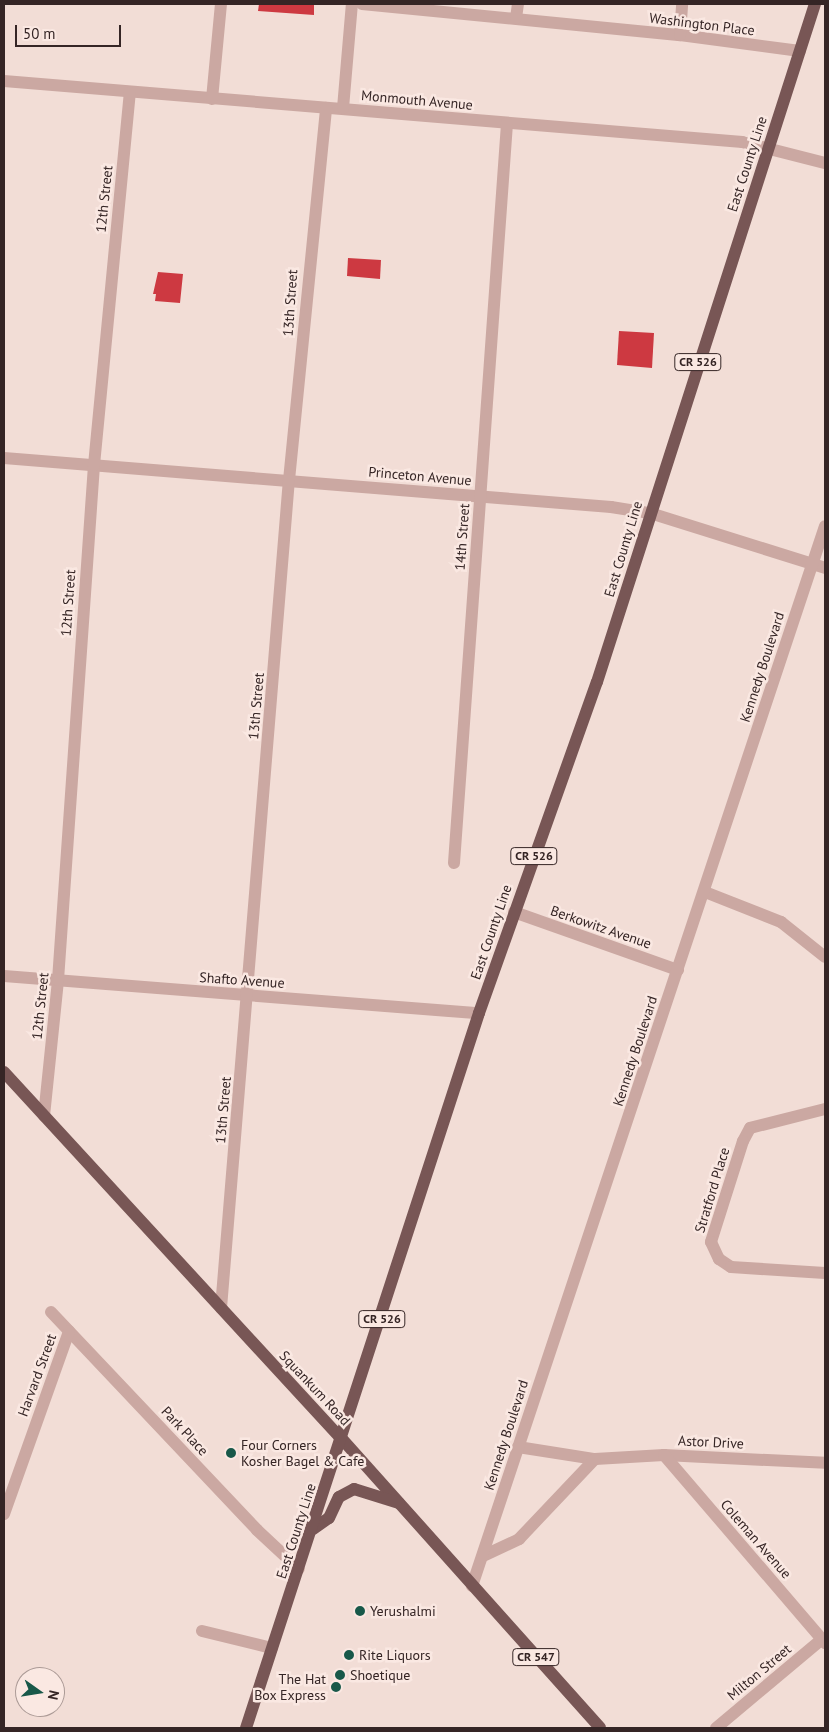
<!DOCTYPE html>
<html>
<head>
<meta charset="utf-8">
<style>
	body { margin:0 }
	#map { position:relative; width:829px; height:1732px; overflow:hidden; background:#f2ddd6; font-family:"PT Sans",sans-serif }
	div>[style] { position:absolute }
	.building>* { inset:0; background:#cd3941 }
	.minor>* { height:12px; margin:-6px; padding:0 6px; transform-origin:6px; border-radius:6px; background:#cba8a2 }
	.major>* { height:12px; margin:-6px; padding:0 6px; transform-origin:6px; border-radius:6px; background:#785655 }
	.dots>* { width:14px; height:14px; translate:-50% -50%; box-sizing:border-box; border:2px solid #fae8e2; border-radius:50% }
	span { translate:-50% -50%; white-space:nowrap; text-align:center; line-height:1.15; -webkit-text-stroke:5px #fae8e2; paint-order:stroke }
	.shield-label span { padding:1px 4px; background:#fae8e2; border:1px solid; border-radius:4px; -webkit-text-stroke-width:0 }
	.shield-label { font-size:12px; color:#352525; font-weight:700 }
	.street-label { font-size:14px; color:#352525 }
	.poi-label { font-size:14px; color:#352525 }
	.left { translate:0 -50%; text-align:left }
	.right { translate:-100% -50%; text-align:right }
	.frame { position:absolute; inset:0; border:5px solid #352525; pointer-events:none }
	.north { position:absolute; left:15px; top:1667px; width:50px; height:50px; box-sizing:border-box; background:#fae8e2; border:1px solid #ab9a96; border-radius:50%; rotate:103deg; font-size:14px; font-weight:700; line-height:20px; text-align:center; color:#352525 }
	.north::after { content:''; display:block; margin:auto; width:18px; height:22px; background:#185849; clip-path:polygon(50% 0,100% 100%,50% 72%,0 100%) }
	.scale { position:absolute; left:15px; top:25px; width:106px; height:22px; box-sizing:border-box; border:2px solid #352525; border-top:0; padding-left:6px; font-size:15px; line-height:18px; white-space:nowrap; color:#352525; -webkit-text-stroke:4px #fae8e2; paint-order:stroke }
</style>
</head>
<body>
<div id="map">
	<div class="building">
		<div style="clip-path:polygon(259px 4px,314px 4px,314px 15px,258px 11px)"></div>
		<div style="clip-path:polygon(348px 258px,381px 260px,380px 279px,347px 276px)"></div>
		<div style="clip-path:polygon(158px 272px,183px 274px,180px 303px,155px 301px,156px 294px,153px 294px)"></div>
		<div style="clip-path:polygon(619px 331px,654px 333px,652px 368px,617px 365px)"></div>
	</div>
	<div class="minor">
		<div style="left:362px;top:4px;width:320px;rotate:5.6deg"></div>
		<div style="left:680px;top:35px;width:121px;rotate:7.6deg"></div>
		<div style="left:516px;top:18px;width:14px;rotate:-82deg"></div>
		<div style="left:680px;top:35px;width:31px;rotate:-86deg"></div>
		<div style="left:4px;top:81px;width:741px;rotate:4.73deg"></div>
		<div style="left:742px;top:142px;width:86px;rotate:14.2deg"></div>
		<div style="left:212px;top:99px;width:95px;rotate:-84.6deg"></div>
		<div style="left:343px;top:108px;width:104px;rotate:-85.1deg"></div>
		<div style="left:4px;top:458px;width:609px;rotate:4.62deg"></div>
		<div style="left:611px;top:507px;width:39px;rotate:9deg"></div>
		<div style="left:650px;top:513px;width:183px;rotate:17.4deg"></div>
		<div style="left:454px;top:863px;width:742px;rotate:-85.9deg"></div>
		<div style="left:705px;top:892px;width:82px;rotate:21.5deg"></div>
		<div style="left:781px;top:922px;width:56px;rotate:38.5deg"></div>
		<div style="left:514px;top:912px;width:174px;rotate:19.5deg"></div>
		<div style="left:4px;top:976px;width:476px;rotate:4.5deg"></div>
		<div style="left:825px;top:1109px;width:77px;rotate:165.8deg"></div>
		<div style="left:750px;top:1128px;width:15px;rotate:118deg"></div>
		<div style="left:743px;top:1141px;width:106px;rotate:107.6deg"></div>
		<div style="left:711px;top:1242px;width:19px;rotate:65deg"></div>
		<div style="left:719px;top:1259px;width:14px;rotate:34deg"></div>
		<div style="left:731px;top:1267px;width:94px;rotate:3.7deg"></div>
		<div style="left:44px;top:1116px;width:137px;rotate:-84.1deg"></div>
		<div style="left:58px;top:980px;width:516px;rotate:-86deg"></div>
		<div style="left:94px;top:465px;width:374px;rotate:-84.5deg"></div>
		<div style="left:221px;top:1308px;width:831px;rotate:-85.31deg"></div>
		<div style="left:289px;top:480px;width:374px;rotate:-84.3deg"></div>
		<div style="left:51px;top:1312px;width:300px;rotate:46.6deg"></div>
		<div style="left:257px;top:1530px;width:57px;rotate:42.9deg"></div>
		<div style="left:518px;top:1447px;width:78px;rotate:8.9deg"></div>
		<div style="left:595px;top:1459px;width:69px;rotate:-3.3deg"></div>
		<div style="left:664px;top:1455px;width:161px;rotate:2.8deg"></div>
		<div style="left:664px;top:1455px;width:248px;rotate:49.4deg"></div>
		<div style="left:4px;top:1514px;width:194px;rotate:-70.4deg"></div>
		<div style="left:483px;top:1556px;width:40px;rotate:-25deg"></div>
		<div style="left:519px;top:1539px;width:110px;rotate:-46.5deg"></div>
		<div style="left:472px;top:1586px;width:1117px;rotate:-71.58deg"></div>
		<div style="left:202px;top:1631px;width:72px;rotate:13.7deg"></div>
		<div style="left:716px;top:1728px;width:138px;rotate:-40deg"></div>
	</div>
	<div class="major">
		<div style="left:4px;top:1072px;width:499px;rotate:47.4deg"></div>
		<div style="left:342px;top:1439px;width:387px;rotate:48.2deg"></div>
		<div style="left:313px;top:1529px;width:19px;rotate:-35deg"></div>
		<div style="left:329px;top:1518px;width:23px;rotate:-65deg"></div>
		<div style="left:339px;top:1497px;width:17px;rotate:-28deg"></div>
		<div style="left:354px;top:1489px;width:47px;rotate:17.3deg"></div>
		<div style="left:246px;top:1728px;width:752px;rotate:-71.95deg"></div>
		<div style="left:479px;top:1013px;width:351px;rotate:-70.4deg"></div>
		<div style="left:597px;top:682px;width:712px;rotate:-72.18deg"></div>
	</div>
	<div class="dots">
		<div style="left:231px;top:1453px;background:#185849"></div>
		<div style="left:360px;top:1611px;background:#185849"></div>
		<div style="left:349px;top:1655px;background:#185849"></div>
		<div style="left:340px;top:1675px;background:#185849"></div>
		<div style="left:336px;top:1687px;background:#185849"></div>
	</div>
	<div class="shield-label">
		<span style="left:698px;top:362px">CR 526</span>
		<span style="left:534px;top:856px">CR 526</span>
		<span style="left:382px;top:1319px">CR 526</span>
		<span style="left:536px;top:1657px">CR 547</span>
	</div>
	<div class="street-label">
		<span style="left:702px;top:24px;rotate:7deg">Washington Place</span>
		<span style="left:417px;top:100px;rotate:5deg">Monmouth Avenue</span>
		<span style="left:747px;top:164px;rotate:-72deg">East County Line</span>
		<span style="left:104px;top:199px;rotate:-84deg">12th Street</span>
		<span style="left:290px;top:303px;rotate:-86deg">13th Street</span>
		<span style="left:420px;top:476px;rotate:5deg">Princeton Avenue</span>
		<span style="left:462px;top:537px;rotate:-86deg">14th Street</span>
		<span style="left:623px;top:549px;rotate:-73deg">East County Line</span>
		<span style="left:68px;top:603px;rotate:-86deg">12th Street</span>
		<span style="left:762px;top:667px;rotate:-72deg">Kennedy Boulevard</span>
		<span style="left:256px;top:706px;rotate:-85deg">13th Street</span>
		<span style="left:601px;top:927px;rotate:19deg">Berkowitz Avenue</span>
		<span style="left:491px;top:932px;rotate:-71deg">East County Line</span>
		<span style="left:242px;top:980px;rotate:4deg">Shafto Avenue</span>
		<span style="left:40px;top:1006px;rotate:-84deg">12th Street</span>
		<span style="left:635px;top:1051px;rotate:-72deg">Kennedy Boulevard</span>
		<span style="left:223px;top:1110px;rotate:-85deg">13th Street</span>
		<span style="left:712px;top:1190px;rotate:-73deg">Stratford Place</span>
		<span style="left:37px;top:1375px;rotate:-70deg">Harvard Street</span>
		<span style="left:315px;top:1388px;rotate:47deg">Squankum Road</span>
		<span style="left:185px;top:1431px;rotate:47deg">Park Place</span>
		<span style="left:506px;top:1435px;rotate:-72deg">Kennedy Boulevard</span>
		<span style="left:711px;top:1442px;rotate:3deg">Astor Drive</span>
		<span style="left:296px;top:1531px;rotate:-72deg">East County Line</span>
		<span style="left:756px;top:1539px;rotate:49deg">Coleman Avenue</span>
		<span style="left:759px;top:1672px;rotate:-40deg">Milton Street</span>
	</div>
	<div class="poi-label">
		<span class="left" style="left:241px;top:1453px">Four Corners<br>Kosher Bagel &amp; Cafe</span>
		<span class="left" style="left:370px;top:1611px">Yerushalmi</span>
		<span class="left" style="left:359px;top:1655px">Rite Liquors</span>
		<span class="left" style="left:350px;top:1675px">Shoetique</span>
		<span class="right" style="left:326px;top:1687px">The Hat<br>Box Express</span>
	</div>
	<div class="frame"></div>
	<div class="north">N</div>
	<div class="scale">50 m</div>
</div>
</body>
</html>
